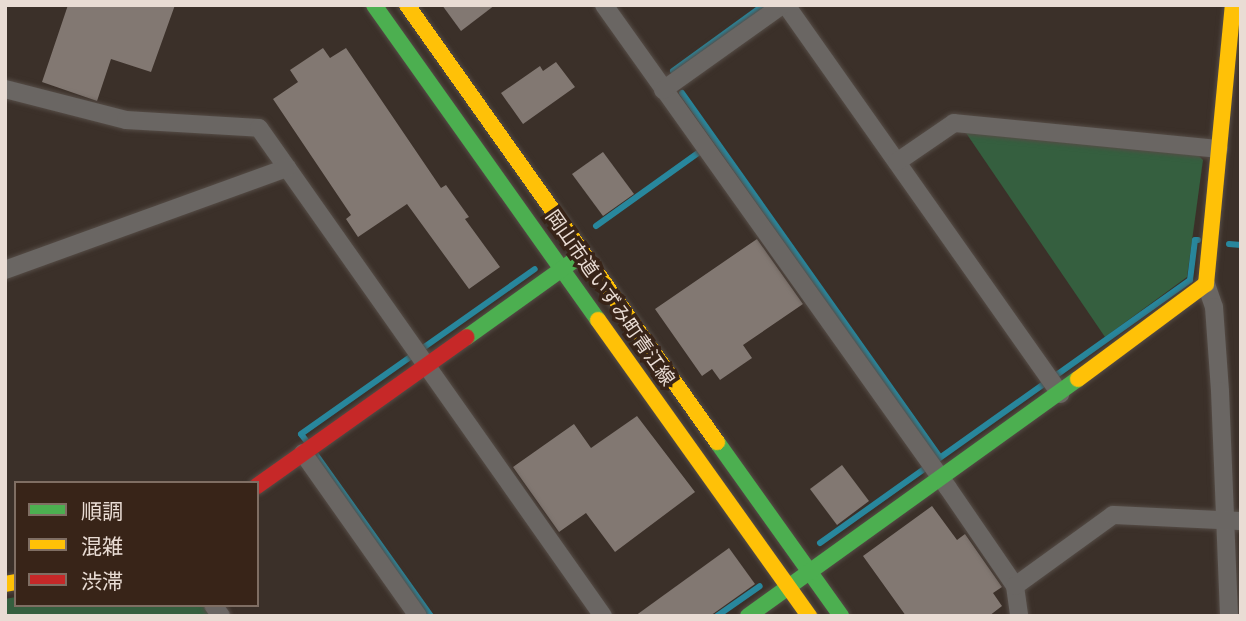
<!DOCTYPE html>
<html>
<head>
<meta charset="utf-8">
<style>
	body { margin:0 }
	#map { position:relative; width:1246px; height:621px; overflow:hidden; background:#3b3029; font-family:Montserrat,"Noto Sans JP",sans-serif }
	div>[style] { position:absolute }
	.green>* { inset:0; background:#355f3f }
	.stream>* { height:6px; margin:-3px; padding:0 3px; transform-origin:3px; border-radius:3px; background:#28879d }
	.building>* { inset:0; background:#827872 }
	.roads { filter:drop-shadow(0 0 2px #554c46) drop-shadow(0 0 2px #554c46) }
	.street>* { height:18px; margin:-9px; padding:0 9px; transform-origin:9px; border-radius:9px; background:#6a6663 }
	.fast>* { height:16px; margin:-8px; padding:0 8px; transform-origin:8px; border-radius:8px; background:#4caf50 }
	.slow>* { height:16px; margin:-8px; padding:0 8px; transform-origin:8px; border-radius:8px; background:#ffc107 }
	.jam>* { height:16px; margin:-8px; padding:0 8px; transform-origin:8px; border-radius:8px; background:#c62828 }
	span { translate:-50% -50%; white-space:nowrap; text-align:center; line-height:1.15; -webkit-text-stroke:7px #382418; paint-order:stroke }
	.street-label { font-size:19px; color:#e9dcd4 }
	.frame { position:absolute; inset:0; border:7px solid #e9dcd4; pointer-events:none }
	.legend { position:absolute; left:14px; top:481px; width:245px; height:126px; box-sizing:border-box; background:#382418; border:2px solid #7f6e63; margin:0; padding:9px 12px; list-style:none; font-size:21px; color:#e9dcd4 }
	.legend li { display:flex; align-items:center; gap:14px; height:35px }
	.legend b { width:35px; border:2px solid #7f6e63 }
</style>
</head>
<body>
<div id="map">
	<div class="green">
		<div style="clip-path:polygon(964px 130px,1197px 154px,1203px 160px,1187px 277px,1105px 337px)"></div>
		<div style="clip-path:polygon(16px 597px,16px 605px,206px 605px,214px 616px,5px 616px,5px 599px)"></div>
	</div>
	<div class="stream">
		<div style="left:673px;top:71px;width:112px;rotate:-36deg"></div>
		<div style="left:682px;top:93px;width:446px;rotate:54.7deg"></div>
		<div style="left:596px;top:226px;width:134px;rotate:-35.6deg"></div>
		<div style="left:1229px;top:244px;width:12px;rotate:5deg"></div>
		<div style="left:308px;top:443px;width:11px;rotate:-128deg"></div>
		<div style="left:301px;top:434px;width:286px;rotate:-35.2deg"></div>
		<div style="left:314px;top:452px;width:201px;rotate:54.5deg"></div>
		<div style="left:820px;top:543px;width:454px;rotate:-35.4deg"></div>
		<div style="left:1190px;top:280px;width:40px;rotate:-82.9deg"></div>
		<div style="left:1195px;top:240px;width:3px"></div>
		<div style="left:717px;top:616px;width:52px;rotate:-34.9deg"></div>
	</div>
	<div class="building">
		<div style="clip-path:polygon(68px 5px,175px 5px,151px 72px,111px 59px,97px 101px,42px 82px)"></div>
		<div style="clip-path:polygon(442px 5px,495px 5px,461px 31px)"></div>
		<div style="clip-path:polygon(323px 48px,330px 58px,346px 48px,441px 188px,446px 185px,469px 217px,465px 219px,500px 267px,469px 289px,407px 204px,358px 237px,346px 219px,351px 215px,273px 99px,298px 82px,290px 70px)"></div>
		<div style="clip-path:polygon(556px 62px,575px 87px,523px 124px,501px 93px,540px 66px,543px 71px)"></div>
		<div style="clip-path:polygon(603px 152px,634px 194px,603px 216px,572px 174px)"></div>
		<div style="clip-path:polygon(757px 239px,803px 304px,743px 345px,752px 358px,720px 380px,712px 369px,702px 376px,655px 309px)"></div>
		<div style="clip-path:polygon(637px 416px,695px 492px,615px 552px,586px 513px,559px 532px,513px 467px,574px 424px,591px 448px)"></div>
		<div style="clip-path:polygon(842px 465px,869px 501px,837px 525px,810px 489px)"></div>
		<div style="clip-path:polygon(932px 506px,957px 540px,965px 534px,1002px 587px,993px 593px,1002px 606px,989px 616px,906px 616px,863px 556px)"></div>
		<div style="clip-path:polygon(729px 548px,755px 584px,710px 616px,635px 616px)"></div>
	</div>
	<div class="roads">
		<div class="street">
			<div style="left:604px;top:5px;width:593px;rotate:54.54deg"></div>
			<div style="left:948px;top:488px;width:119px;rotate:55.6deg"></div>
			<div style="left:1015px;top:586px;width:30px;rotate:82deg"></div>
			<div style="left:786px;top:5px;width:476px;rotate:54.8deg"></div>
			<div style="left:5px;top:89px;width:125px;rotate:14.4deg"></div>
			<div style="left:126px;top:120px;width:133px;rotate:3.4deg"></div>
			<div style="left:259px;top:128px;width:597px;rotate:54.82deg"></div>
			<div style="left:663px;top:90px;width:146px;rotate:-35.5deg"></div>
			<div style="left:897px;top:162px;width:69px;rotate:-34.4deg"></div>
			<div style="left:954px;top:123px;width:266px;rotate:5.6deg"></div>
			<div style="left:5px;top:270px;width:300px;rotate:-19.9deg"></div>
			<div style="left:1206px;top:284px;width:24px;rotate:71deg"></div>
			<div style="left:1214px;top:307px;width:84px;rotate:85.9deg"></div>
			<div style="left:1220px;top:391px;width:225px;rotate:87.7deg"></div>
			<div style="left:303px;top:453px;width:199px;rotate:54.8deg"></div>
			<div style="left:1015px;top:586px;width:121px;rotate:-35.9deg"></div>
			<div style="left:1113px;top:515px;width:128px;rotate:2.7deg"></div>
			<div style="left:213px;top:605px;width:14px;rotate:54deg"></div>
		</div>
		<div class="fast">
			<div style="left:374px;top:5px;width:387px;rotate:54.6deg"></div>
			<div style="left:467px;top:337px;width:134px;rotate:-35.6deg"></div>
			<div style="left:717px;top:442px;width:214px;rotate:54.5deg"></div>
			<div style="left:748px;top:616px;width:406px;rotate:-35.7deg"></div>
		</div>
		<div class="slow">
			<div style="left:407px;top:5px;width:536px;rotate:54.65deg"></div>
			<div style="left:598px;top:320px;width:364px;rotate:54.5deg"></div>
			<div style="left:1078px;top:379px;width:159px;rotate:-36.6deg"></div>
			<div style="left:1206px;top:284px;width:280px;rotate:-84.5deg"></div>
			<div style="left:5px;top:584px;width:11px;rotate:-10deg"></div>
		</div>
		<div class="jam">
			<div style="left:257px;top:486px;width:257px;rotate:-35.4deg"></div>
		</div>
	</div>
	<div class="street-label">
		<span style="left:610px;top:298px;rotate:55deg">岡山市道いずみ町青江線</span>
	</div>
	<div class="frame"></div>
	<ul class="legend">
	<li><b style="height:9px;background:#4caf50"></b>順調</li>
	<li><b style="height:9px;background:#ffc107"></b>混雑</li>
	<li><b style="height:9px;background:#c62828"></b>渋滞</li>
	</ul>
</div>
</body>
</html>
